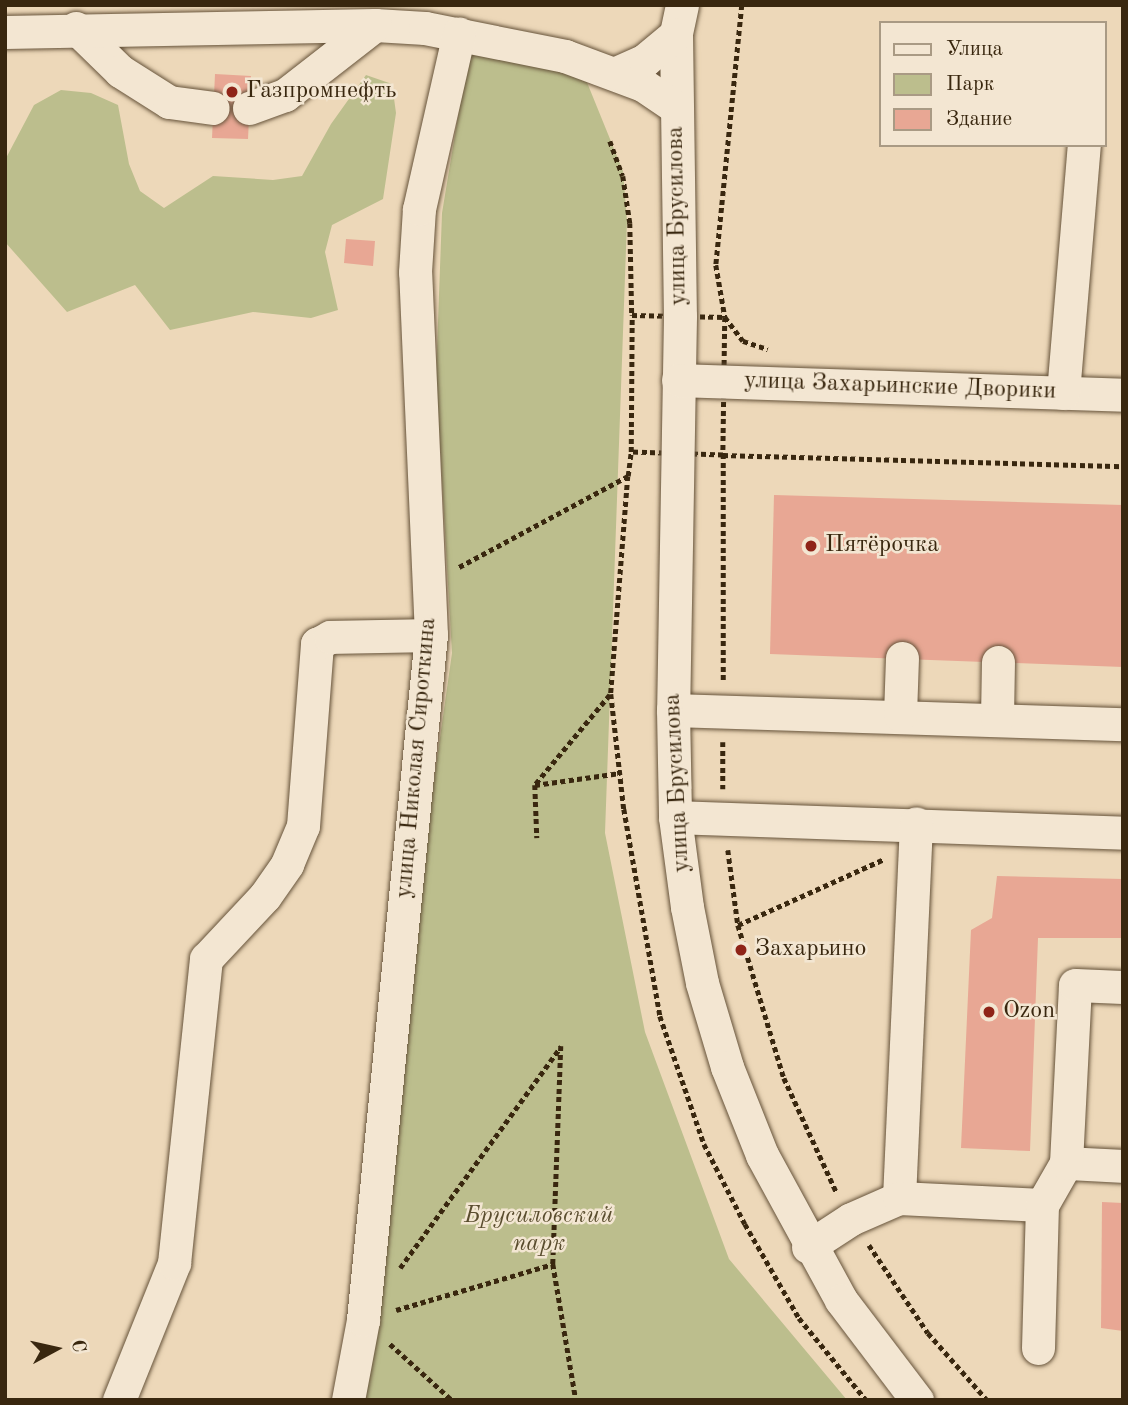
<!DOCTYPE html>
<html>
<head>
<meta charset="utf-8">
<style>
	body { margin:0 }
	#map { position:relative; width:1128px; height:1405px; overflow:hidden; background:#edd8b9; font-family:"Old Standard TT",serif }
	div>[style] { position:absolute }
	.green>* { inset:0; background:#bcbe8d }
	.building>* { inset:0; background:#e8a794 }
	.path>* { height:4.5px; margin-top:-2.25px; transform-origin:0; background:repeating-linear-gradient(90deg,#39270f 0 5px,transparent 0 8.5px) }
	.roads { filter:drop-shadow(0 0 2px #66533a) drop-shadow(0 0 2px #66533a) }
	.minor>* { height:33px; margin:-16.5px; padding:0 16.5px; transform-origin:16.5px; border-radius:16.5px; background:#f3e6d2 }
	.dots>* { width:19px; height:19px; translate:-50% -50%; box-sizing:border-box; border:4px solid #f3e6d2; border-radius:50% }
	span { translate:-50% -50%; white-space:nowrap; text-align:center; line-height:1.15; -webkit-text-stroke:5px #f3e6d2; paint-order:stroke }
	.poi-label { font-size:24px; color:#39270f }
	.left { translate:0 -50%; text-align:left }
	.street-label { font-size:24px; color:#39270f }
	.park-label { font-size:24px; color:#5a4d2e; font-style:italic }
	.frame { position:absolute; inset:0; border:7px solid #39270f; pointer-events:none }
	.legend { position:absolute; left:879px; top:21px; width:228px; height:126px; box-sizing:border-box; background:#f3e6d2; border:2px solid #a99a84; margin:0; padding:9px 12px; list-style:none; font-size:21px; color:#39270f }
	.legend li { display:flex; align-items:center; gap:14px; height:35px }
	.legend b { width:35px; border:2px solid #a99a84 }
	.north { position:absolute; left:21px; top:1314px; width:70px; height:70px; -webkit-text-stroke:5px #f3e6d2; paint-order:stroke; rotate:82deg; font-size:19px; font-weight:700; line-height:28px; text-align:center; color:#39270f }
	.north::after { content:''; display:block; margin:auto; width:24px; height:32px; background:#39270f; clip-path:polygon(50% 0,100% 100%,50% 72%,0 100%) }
</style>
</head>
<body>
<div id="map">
	<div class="green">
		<div style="clip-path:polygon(470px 44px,584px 75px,623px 171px,627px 221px,605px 833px,645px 1032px,729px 1259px,847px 1400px,346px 1400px,452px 653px,436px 377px,442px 213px)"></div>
		<div style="clip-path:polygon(366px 75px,392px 84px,396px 113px,383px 199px,332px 225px,325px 252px,338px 310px,311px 318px,253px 312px,170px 330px,135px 285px,67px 312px,5px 242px,5px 160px,34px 105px,61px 90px,91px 93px,118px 105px,129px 164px,140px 191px,164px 208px,213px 176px,273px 180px,302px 176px,331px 124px)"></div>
	</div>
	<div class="building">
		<div style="clip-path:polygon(215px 74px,251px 76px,248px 139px,212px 138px)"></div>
		<div style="clip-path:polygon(346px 239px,375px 241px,373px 266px,344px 263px)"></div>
		<div style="clip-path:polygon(774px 495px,1123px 505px,1123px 667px,770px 654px)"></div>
		<div style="clip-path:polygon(997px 876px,1123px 879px,1123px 938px,1038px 938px,1030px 1151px,961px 1148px,971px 930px,992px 918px)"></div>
		<div style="clip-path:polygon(1102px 1202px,1123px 1203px,1123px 1331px,1101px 1328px)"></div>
	</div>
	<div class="path">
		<div style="left:742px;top:5px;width:261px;rotate:95.7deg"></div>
		<div style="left:716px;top:265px;width:53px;rotate:80.2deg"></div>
		<div style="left:725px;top:317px;width:30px;rotate:53deg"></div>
		<div style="left:743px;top:341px;width:26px;rotate:18deg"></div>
		<div style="left:610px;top:141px;width:37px;rotate:70deg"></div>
		<div style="left:623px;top:176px;width:48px;rotate:81.5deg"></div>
		<div style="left:630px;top:223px;width:92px;rotate:88.8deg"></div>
		<div style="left:632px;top:315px;width:93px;rotate:1.2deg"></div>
		<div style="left:725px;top:317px;width:138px;rotate:90.8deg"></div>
		<div style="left:723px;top:455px;width:92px;rotate:-178.1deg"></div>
		<div style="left:631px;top:452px;width:137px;rotate:-89.6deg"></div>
		<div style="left:628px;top:476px;width:219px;rotate:94.5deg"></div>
		<div style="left:611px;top:694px;width:116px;rotate:83.6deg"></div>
		<div style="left:624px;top:809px;width:210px;rotate:80.1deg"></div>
		<div style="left:660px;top:1016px;width:135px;rotate:71deg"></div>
		<div style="left:704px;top:1144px;width:90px;rotate:62.9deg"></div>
		<div style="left:745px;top:1224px;width:108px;rotate:60.1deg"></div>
		<div style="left:799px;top:1318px;width:106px;rotate:50.7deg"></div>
		<div style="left:459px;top:567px;width:192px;rotate:-28.3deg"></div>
		<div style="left:628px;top:476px;width:24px;rotate:-83deg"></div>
		<div style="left:723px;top:680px;width:225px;rotate:-90deg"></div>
		<div style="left:723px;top:455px;width:400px;rotate:1.6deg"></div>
		<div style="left:610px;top:695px;width:117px;rotate:129.8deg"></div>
		<div style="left:535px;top:785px;width:86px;rotate:-8deg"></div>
		<div style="left:723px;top:742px;width:47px;rotate:90deg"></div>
		<div style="left:535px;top:785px;width:53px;rotate:87.8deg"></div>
		<div style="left:728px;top:850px;width:76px;rotate:82.4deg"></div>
		<div style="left:738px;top:925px;width:160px;rotate:73.3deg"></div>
		<div style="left:784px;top:1078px;width:127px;rotate:65.3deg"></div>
		<div style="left:738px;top:925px;width:160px;rotate:-24.3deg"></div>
		<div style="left:869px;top:1245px;width:106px;rotate:56.2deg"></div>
		<div style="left:928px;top:1333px;width:89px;rotate:48.6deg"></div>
		<div style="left:400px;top:1268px;width:274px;rotate:-54deg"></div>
		<div style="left:561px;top:1046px;width:218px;rotate:92.1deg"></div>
		<div style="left:396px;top:1310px;width:164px;rotate:-16.3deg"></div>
		<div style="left:553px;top:1264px;width:138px;rotate:80.4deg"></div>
		<div style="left:390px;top:1344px;width:84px;rotate:42.1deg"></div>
	</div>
	<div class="roads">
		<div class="minor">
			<div style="left:682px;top:5px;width:30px;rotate:102deg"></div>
			<div style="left:676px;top:34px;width:282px;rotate:89.2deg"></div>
			<div style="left:680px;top:316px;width:394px;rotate:91deg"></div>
			<div style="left:673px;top:710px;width:107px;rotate:88.9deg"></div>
			<div style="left:675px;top:817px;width:91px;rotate:82.4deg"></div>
			<div style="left:687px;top:907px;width:77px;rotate:78.8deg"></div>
			<div style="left:702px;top:983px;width:88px;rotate:73.4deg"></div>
			<div style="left:727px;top:1067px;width:95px;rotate:68.3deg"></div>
			<div style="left:762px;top:1155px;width:165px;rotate:61.4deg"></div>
			<div style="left:841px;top:1300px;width:126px;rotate:52.8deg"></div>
			<div style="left:76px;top:28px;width:62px;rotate:44.3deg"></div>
			<div style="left:120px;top:71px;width:58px;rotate:32.3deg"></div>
			<div style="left:169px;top:102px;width:44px;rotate:7.8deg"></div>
			<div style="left:5px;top:32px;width:370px;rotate:-1.1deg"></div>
			<div style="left:375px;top:25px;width:50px;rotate:3.4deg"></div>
			<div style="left:425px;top:28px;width:143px;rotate:11.3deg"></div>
			<div style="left:565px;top:56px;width:83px;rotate:20.4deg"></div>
			<div style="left:643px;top:85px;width:41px;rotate:34.1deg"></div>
			<div style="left:616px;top:73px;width:32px;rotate:-24deg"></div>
			<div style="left:645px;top:60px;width:40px;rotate:-40deg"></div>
			<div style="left:249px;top:108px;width:38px;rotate:-20deg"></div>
			<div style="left:285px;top:95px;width:114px;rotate:-37.9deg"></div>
			<div style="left:678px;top:380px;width:445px;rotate:1.9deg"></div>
			<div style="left:1063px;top:393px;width:249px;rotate:-85.2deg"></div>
			<div style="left:673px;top:710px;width:450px;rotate:1.8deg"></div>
			<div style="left:900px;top:715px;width:57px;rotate:-88deg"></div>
			<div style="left:997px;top:718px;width:56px;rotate:-89deg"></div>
			<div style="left:675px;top:817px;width:448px;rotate:2deg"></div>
			<div style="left:1066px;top:1163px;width:57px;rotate:3deg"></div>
			<div style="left:899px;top:1198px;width:375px;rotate:-87.4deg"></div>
			<div style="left:808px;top:1247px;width:51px;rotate:-33.1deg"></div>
			<div style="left:851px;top:1219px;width:52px;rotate:-23.6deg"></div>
			<div style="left:899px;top:1198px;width:143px;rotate:2.8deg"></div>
			<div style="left:1038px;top:1348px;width:143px;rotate:-88.4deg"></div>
			<div style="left:1042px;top:1205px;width:48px;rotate:-60.3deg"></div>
			<div style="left:1066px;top:1163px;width:178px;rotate:-87.1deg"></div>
			<div style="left:1075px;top:985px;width:48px;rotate:2.4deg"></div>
			<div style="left:119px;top:1400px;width:148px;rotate:-68.1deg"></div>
			<div style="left:174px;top:1263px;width:306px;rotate:-84deg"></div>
			<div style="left:206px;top:959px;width:86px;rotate:-46.9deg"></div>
			<div style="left:265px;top:896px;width:39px;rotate:-55deg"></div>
			<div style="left:287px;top:864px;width:41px;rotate:-67.2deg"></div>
			<div style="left:303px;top:826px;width:183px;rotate:-85.6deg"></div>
			<div style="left:317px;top:644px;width:15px;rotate:-28deg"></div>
			<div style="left:330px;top:637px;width:101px;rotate:-1.1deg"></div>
			<div style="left:348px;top:1400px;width:81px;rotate:-79.4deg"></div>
			<div style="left:363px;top:1320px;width:688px;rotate:-84.33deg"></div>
			<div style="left:431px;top:635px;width:363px;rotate:-92.5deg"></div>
			<div style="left:415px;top:272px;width:63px;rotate:-86.4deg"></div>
			<div style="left:419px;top:209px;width:180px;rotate:-77.2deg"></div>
		</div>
	</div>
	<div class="dots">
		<div style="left:232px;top:92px;background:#8f2418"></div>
		<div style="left:811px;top:546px;background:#8f2418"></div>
		<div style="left:741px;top:950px;background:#8f2418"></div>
		<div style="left:989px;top:1012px;background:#8f2418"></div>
	</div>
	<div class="poi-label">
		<span class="left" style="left:246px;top:92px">Газпромнефть</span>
		<span class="left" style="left:825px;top:546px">Пятёрочка</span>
		<span class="left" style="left:755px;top:950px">Захарьино</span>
		<span class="left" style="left:1003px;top:1012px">Ozon</span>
	</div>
	<div class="street-label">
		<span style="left:678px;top:216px;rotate:-91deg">улица Брусилова</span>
		<span style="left:900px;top:387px;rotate:2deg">улица Захарьинские Дворики</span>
		<span style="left:417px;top:758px;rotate:-85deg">улица Николая Сироткина</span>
		<span style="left:678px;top:783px;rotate:-93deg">улица Брусилова</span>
	</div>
	<div class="park-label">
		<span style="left:539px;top:1231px">Брусиловский<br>парк</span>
	</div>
	<div class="frame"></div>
	<ul class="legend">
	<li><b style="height:9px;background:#f3e6d2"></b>Улица</li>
	<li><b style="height:19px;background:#bcbe8d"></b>Парк</li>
	<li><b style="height:19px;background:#e8a794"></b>Здание</li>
	</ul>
	<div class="north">С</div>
</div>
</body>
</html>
